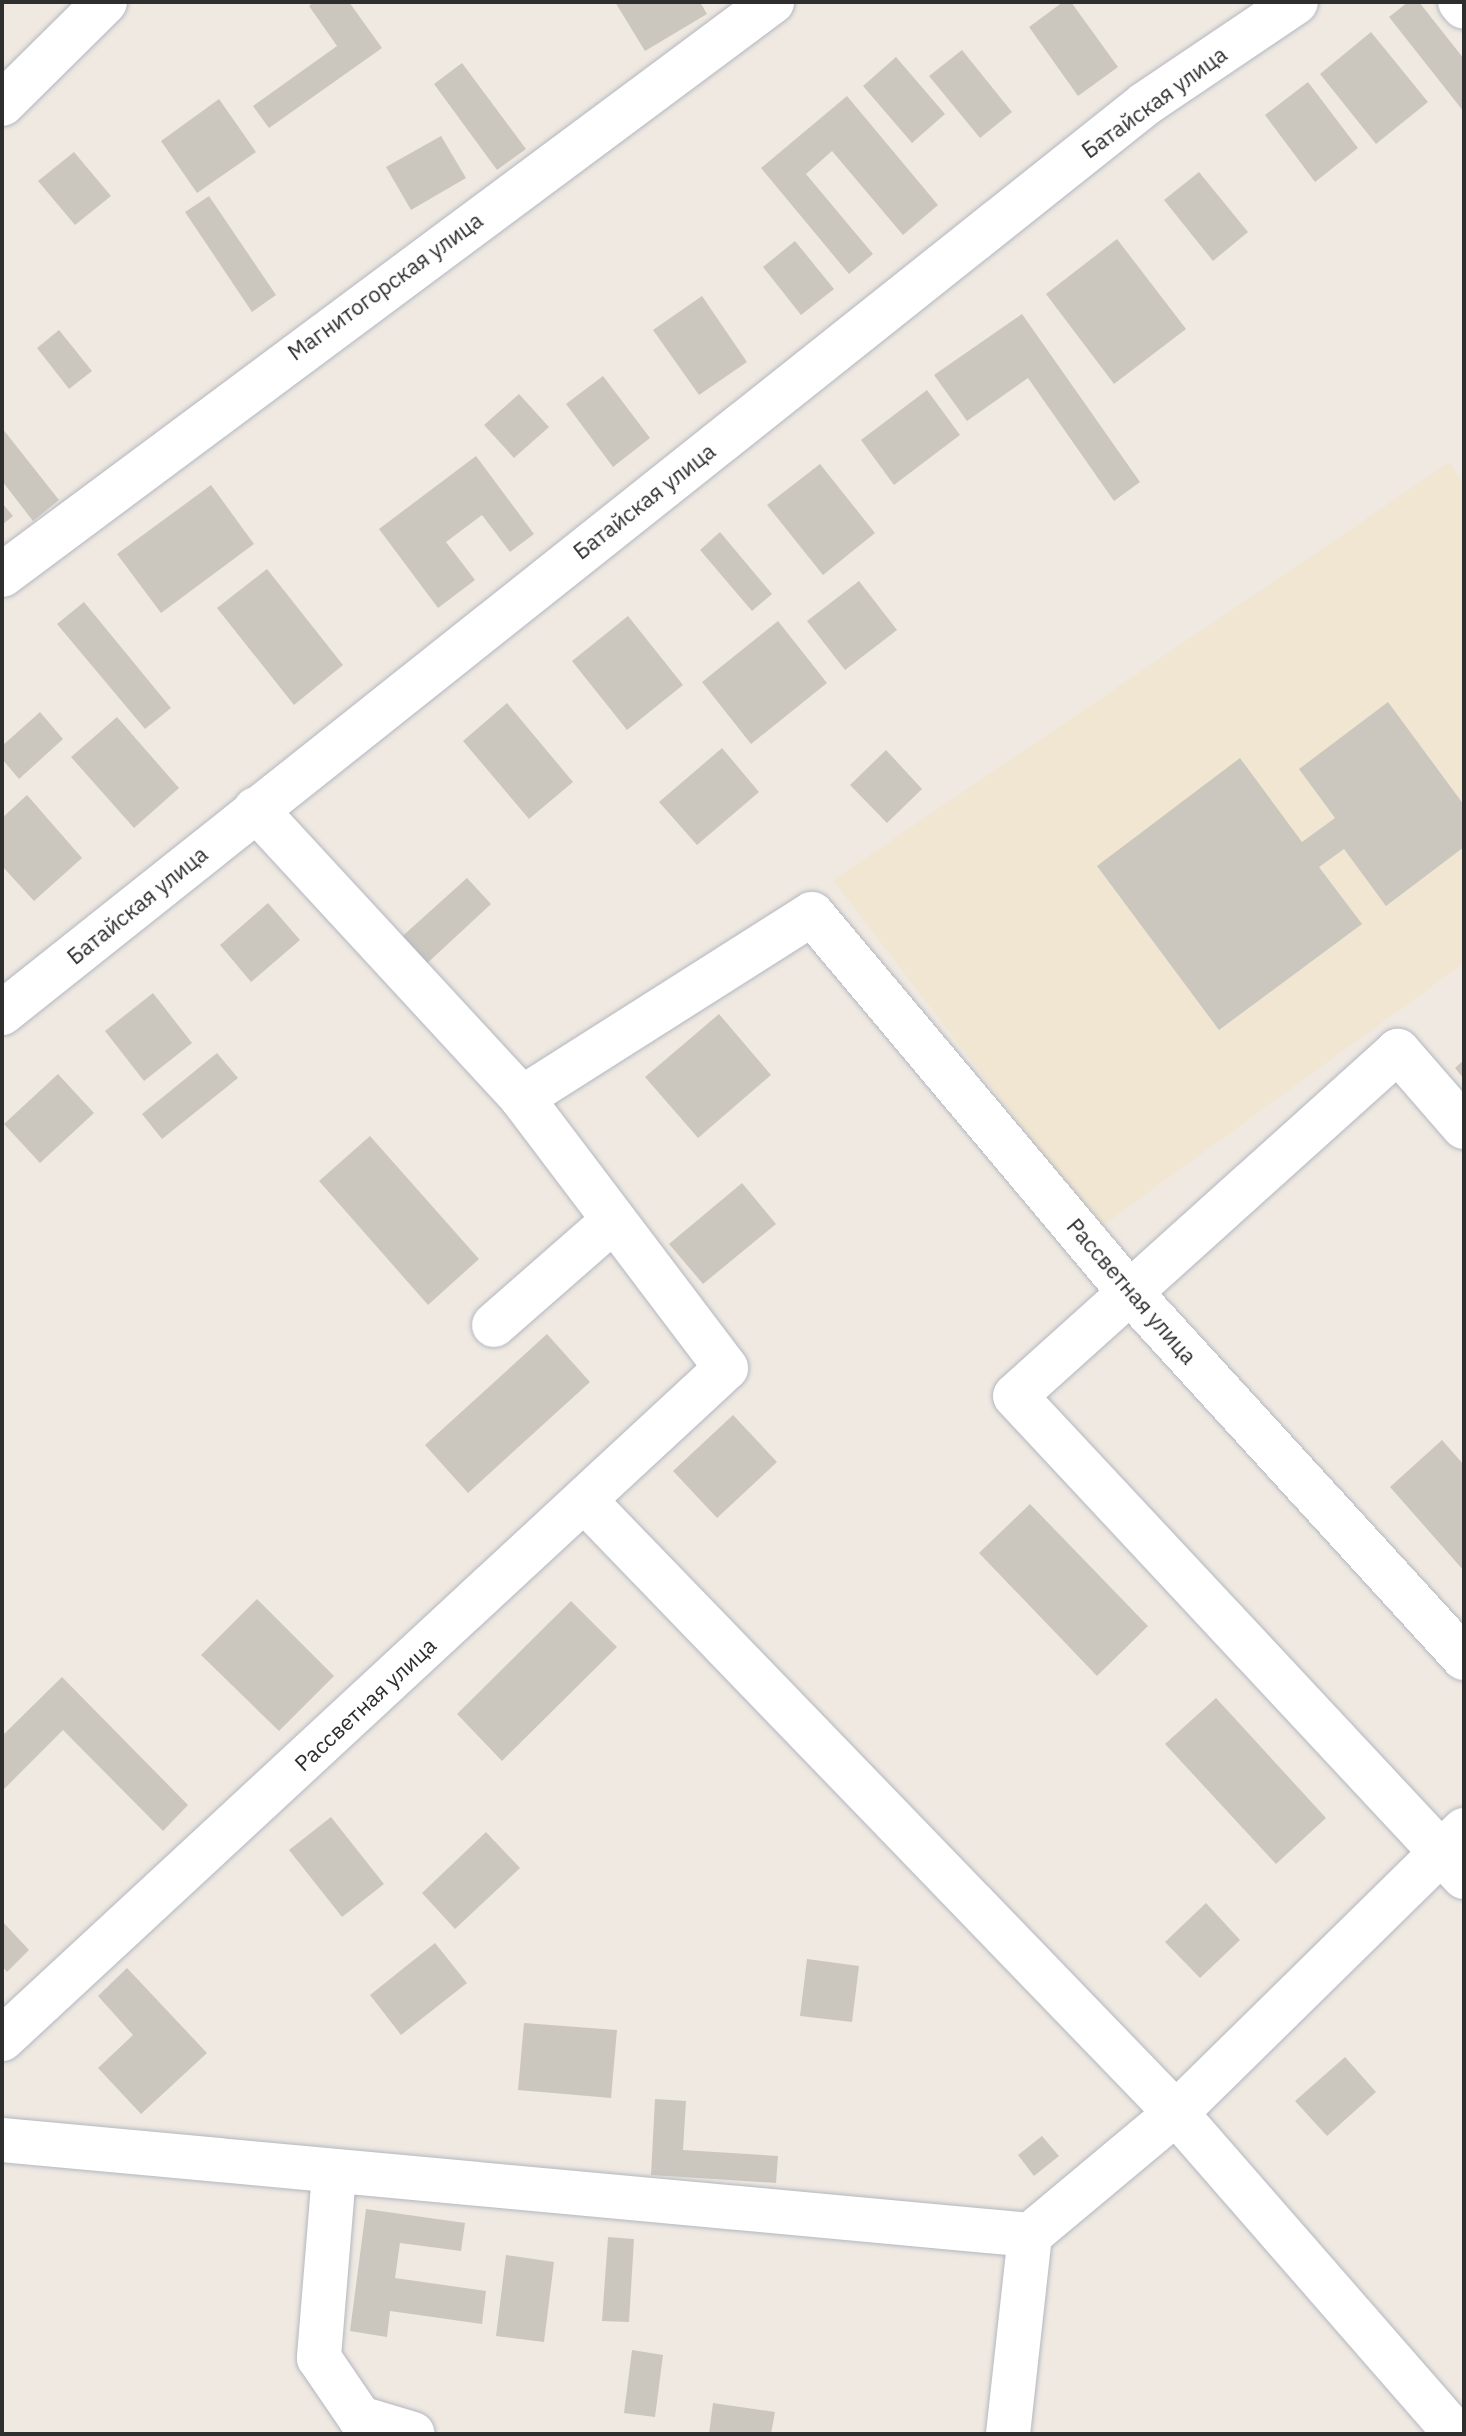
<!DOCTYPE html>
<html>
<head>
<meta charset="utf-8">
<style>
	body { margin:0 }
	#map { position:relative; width:1466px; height:2436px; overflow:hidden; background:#efe9e1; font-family:"IBM Plex Sans",sans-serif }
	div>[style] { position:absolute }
	.education>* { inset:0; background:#f0e6d1 }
	.building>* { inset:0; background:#cbc7bf }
	.roads { filter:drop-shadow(0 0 2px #b4b7c1) drop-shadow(0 0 2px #b4b7c1) }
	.minor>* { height:44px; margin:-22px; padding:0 22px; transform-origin:22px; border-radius:22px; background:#fff }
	span { translate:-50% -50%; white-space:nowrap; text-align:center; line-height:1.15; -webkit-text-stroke:6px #fff; paint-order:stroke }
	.street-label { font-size:22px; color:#2e2e2e }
	.frame { position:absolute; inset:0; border:4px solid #2e2e2e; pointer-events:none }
</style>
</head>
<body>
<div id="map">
	<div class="education">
		<div style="clip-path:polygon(1450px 462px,1464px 485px,1464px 963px,1099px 1228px,833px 880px)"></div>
	</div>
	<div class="building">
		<div style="clip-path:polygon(314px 2px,349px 2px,382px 48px,269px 128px,253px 106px,337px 46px,309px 6px)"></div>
		<div style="clip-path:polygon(615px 2px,700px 2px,707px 14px,645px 51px)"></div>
		<div style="clip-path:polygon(1063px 2px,1071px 2px,1118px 67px,1078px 96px,1029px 27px)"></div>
		<div style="clip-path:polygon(1408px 2px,1419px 2px,1464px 59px,1464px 112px,1389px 17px)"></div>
		<div style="clip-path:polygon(1371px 32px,1428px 102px,1376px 144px,1320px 74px)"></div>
		<div style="clip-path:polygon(962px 50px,1012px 112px,980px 138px,929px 76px)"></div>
		<div style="clip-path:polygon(896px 57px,945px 114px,912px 143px,863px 86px)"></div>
		<div style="clip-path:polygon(462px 63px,526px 149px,497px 170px,434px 84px)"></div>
		<div style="clip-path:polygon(1308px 82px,1358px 148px,1315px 182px,1265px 115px)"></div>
		<div style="clip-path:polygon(847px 96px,938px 205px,903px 235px,832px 151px,806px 174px,873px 254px,849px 274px,761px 168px)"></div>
		<div style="clip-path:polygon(219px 99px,256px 152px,197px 193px,161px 141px)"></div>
		<div style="clip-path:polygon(441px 136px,466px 178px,411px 210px,386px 167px)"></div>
		<div style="clip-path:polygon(74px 152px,111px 196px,75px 225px,38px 181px)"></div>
		<div style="clip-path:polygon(1199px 172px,1248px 232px,1213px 261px,1164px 200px)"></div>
		<div style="clip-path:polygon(209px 196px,276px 295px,252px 312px,185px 212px)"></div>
		<div style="clip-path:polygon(1117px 239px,1186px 329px,1114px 384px,1046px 294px)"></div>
		<div style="clip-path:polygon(795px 241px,834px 289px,801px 315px,763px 267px)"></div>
		<div style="clip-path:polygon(702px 296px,747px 362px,699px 395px,653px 330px)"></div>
		<div style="clip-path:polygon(1022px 314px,1140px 482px,1114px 501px,1028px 378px,967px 421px,934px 375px)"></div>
		<div style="clip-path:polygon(59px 330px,92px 371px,69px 389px,37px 348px)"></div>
		<div style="clip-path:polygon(603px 376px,650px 438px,613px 467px,566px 404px)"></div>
		<div style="clip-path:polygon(927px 390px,960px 435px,894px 485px,861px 440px)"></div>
		<div style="clip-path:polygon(519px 394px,549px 427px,514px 458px,484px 425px)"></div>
		<div style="clip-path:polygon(2px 428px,59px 500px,33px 521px,2px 481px)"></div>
		<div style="clip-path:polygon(476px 456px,534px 534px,510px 552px,482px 515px,446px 542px,475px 580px,438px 608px,379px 529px)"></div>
		<div style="clip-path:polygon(820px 464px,875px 533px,823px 575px,767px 505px)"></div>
		<div style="clip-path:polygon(211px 485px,254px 544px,161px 613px,117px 554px)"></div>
		<div style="clip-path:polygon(2px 503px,13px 516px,2px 525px)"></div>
		<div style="clip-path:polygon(720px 532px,772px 594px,752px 611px,700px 550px)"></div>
		<div style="clip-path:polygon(267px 569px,343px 665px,294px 705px,217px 608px)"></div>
		<div style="clip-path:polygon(859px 581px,897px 630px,845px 670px,807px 621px)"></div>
		<div style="clip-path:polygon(84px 602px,171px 708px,145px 729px,57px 624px)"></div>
		<div style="clip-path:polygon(628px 616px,683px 685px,627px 730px,572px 661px)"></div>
		<div style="clip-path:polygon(778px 621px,827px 683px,751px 744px,702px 682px)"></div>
		<div style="clip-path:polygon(1388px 702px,1464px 805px,1464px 847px,1386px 906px,1344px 849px,1319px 867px,1362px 924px,1219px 1030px,1097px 866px,1240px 758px,1302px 842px,1335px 818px,1299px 769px)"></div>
		<div style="clip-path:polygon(507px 703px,573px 782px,529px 819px,463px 741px)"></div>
		<div style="clip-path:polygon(40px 712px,63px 739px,19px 779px,2px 759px,2px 746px)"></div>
		<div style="clip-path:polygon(117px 717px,179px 788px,134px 828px,71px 757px)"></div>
		<div style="clip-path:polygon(722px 748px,759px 792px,697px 845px,659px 802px)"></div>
		<div style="clip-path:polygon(886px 750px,922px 789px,887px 823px,850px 785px)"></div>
		<div style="clip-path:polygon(27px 795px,82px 858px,34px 901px,2px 866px,2px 818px)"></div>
		<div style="clip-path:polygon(467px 878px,491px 904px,422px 968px,397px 941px)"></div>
		<div style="clip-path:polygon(268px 903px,300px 940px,251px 982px,220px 945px)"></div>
		<div style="clip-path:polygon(153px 993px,192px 1043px,144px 1081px,105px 1031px)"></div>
		<div style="clip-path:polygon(719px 1014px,771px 1075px,698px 1138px,645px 1077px)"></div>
		<div style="clip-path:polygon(217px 1053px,238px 1078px,162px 1139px,142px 1114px)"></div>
		<div style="clip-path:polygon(1464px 1060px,1464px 1079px,1455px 1068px)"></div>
		<div style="clip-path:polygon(58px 1074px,94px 1113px,40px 1163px,4px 1124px)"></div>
		<div style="clip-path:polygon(370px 1136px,479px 1259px,428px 1305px,319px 1181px)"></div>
		<div style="clip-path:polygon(742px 1183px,776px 1224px,703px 1284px,669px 1244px)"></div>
		<div style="clip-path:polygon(547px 1334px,590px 1382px,468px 1493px,425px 1445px)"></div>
		<div style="clip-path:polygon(733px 1415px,777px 1462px,717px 1518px,673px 1471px)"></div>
		<div style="clip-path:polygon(1442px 1440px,1464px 1465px,1464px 1571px,1390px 1487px)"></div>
		<div style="clip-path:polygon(1030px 1504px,1148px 1626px,1097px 1676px,979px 1553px)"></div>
		<div style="clip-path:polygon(257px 1599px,334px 1676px,279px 1731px,201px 1655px)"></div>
		<div style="clip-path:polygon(571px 1601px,617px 1647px,502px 1761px,457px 1714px)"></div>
		<div style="clip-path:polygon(62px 1677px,188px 1805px,163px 1831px,63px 1730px,2px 1791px,2px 1736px)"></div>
		<div style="clip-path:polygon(1216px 1698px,1326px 1818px,1276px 1864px,1165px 1744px)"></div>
		<div style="clip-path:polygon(331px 1817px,384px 1884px,342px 1917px,289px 1850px)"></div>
		<div style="clip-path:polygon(486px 1832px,520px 1868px,455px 1929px,422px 1893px)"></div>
		<div style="clip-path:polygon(1206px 1903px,1240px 1940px,1200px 1978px,1165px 1942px)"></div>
		<div style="clip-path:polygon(2px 1921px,29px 1950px,7px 1972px,2px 1966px)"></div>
		<div style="clip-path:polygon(435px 1943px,467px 1983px,401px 2035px,370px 1995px)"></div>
		<div style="clip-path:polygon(807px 1959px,859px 1966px,852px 2022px,800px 2016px)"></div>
		<div style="clip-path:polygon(127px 1968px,207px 2053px,141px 2114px,98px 2068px,133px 2035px,98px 1996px)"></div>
		<div style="clip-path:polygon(524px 2023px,617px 2030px,611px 2098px,518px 2090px)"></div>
		<div style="clip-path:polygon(1345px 2057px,1376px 2092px,1327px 2136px,1295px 2101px)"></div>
		<div style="clip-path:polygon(655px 2099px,686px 2101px,683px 2150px,778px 2156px,776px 2183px,651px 2175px)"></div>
		<div style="clip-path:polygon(1042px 2136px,1059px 2156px,1034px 2176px,1018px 2155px)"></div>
		<div style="clip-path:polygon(366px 2209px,465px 2223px,461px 2251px,400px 2243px,395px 2278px,486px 2291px,482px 2324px,390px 2311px,387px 2337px,350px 2331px)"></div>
		<div style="clip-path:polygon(608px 2237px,634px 2239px,629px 2322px,602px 2321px)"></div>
		<div style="clip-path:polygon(506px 2255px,554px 2262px,544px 2342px,496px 2336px)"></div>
		<div style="clip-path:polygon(632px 2350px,663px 2355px,655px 2417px,624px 2413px)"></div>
		<div style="clip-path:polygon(713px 2403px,775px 2412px,771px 2434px,709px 2434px)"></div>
	</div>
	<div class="roads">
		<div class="minor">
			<div style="left:1460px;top:2px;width:6px;rotate:51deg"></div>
			<div style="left:2px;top:104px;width:145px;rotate:-44.7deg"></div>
			<div style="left:2px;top:575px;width:960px;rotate:-36.65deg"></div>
			<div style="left:2px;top:1013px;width:1460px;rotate:-38.49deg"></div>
			<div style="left:1145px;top:104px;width:182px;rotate:-34deg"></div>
			<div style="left:522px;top:1098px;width:343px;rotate:-32.4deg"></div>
			<div style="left:812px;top:914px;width:490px;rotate:50deg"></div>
			<div style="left:1127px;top:1289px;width:500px;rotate:47.6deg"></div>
			<div style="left:1464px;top:1127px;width:101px;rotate:-131deg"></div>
			<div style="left:1398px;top:1051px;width:515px;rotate:137.99deg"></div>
			<div style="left:1015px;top:1396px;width:658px;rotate:46.97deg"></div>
			<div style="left:494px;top:1325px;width:159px;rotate:-41.2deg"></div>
			<div style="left:585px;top:1501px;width:851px;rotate:46deg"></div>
			<div style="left:1176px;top:2113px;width:426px;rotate:48.9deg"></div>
			<div style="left:2px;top:2039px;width:987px;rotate:-42.82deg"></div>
			<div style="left:726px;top:1368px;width:338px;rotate:-127.1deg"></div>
			<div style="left:522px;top:1098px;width:393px;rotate:-132.7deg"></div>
			<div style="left:2px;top:2140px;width:1032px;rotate:5.28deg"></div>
			<div style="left:334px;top:2174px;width:185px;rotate:94.7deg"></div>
			<div style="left:319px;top:2358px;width:73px;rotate:55.7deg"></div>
			<div style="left:360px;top:2418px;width:55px;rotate:16.8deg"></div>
			<div style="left:1008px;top:2434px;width:200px;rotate:-83.7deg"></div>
			<div style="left:1030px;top:2235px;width:190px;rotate:-39.9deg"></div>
			<div style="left:1176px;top:2113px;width:404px;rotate:-44.5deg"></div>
		</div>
	</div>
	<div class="street-label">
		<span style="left:1154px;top:102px;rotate:-36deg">Батайская улица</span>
		<span style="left:385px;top:286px;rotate:-36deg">Магнитогорская улица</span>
		<span style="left:644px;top:501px;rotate:-38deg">Батайская улица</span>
		<span style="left:137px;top:905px;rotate:-39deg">Батайская улица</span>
		<span style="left:1132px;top:1291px;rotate:49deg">Рассветная улица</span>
		<span style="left:365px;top:1704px;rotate:-43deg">Рассветная улица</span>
	</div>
	<div class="frame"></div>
</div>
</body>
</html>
